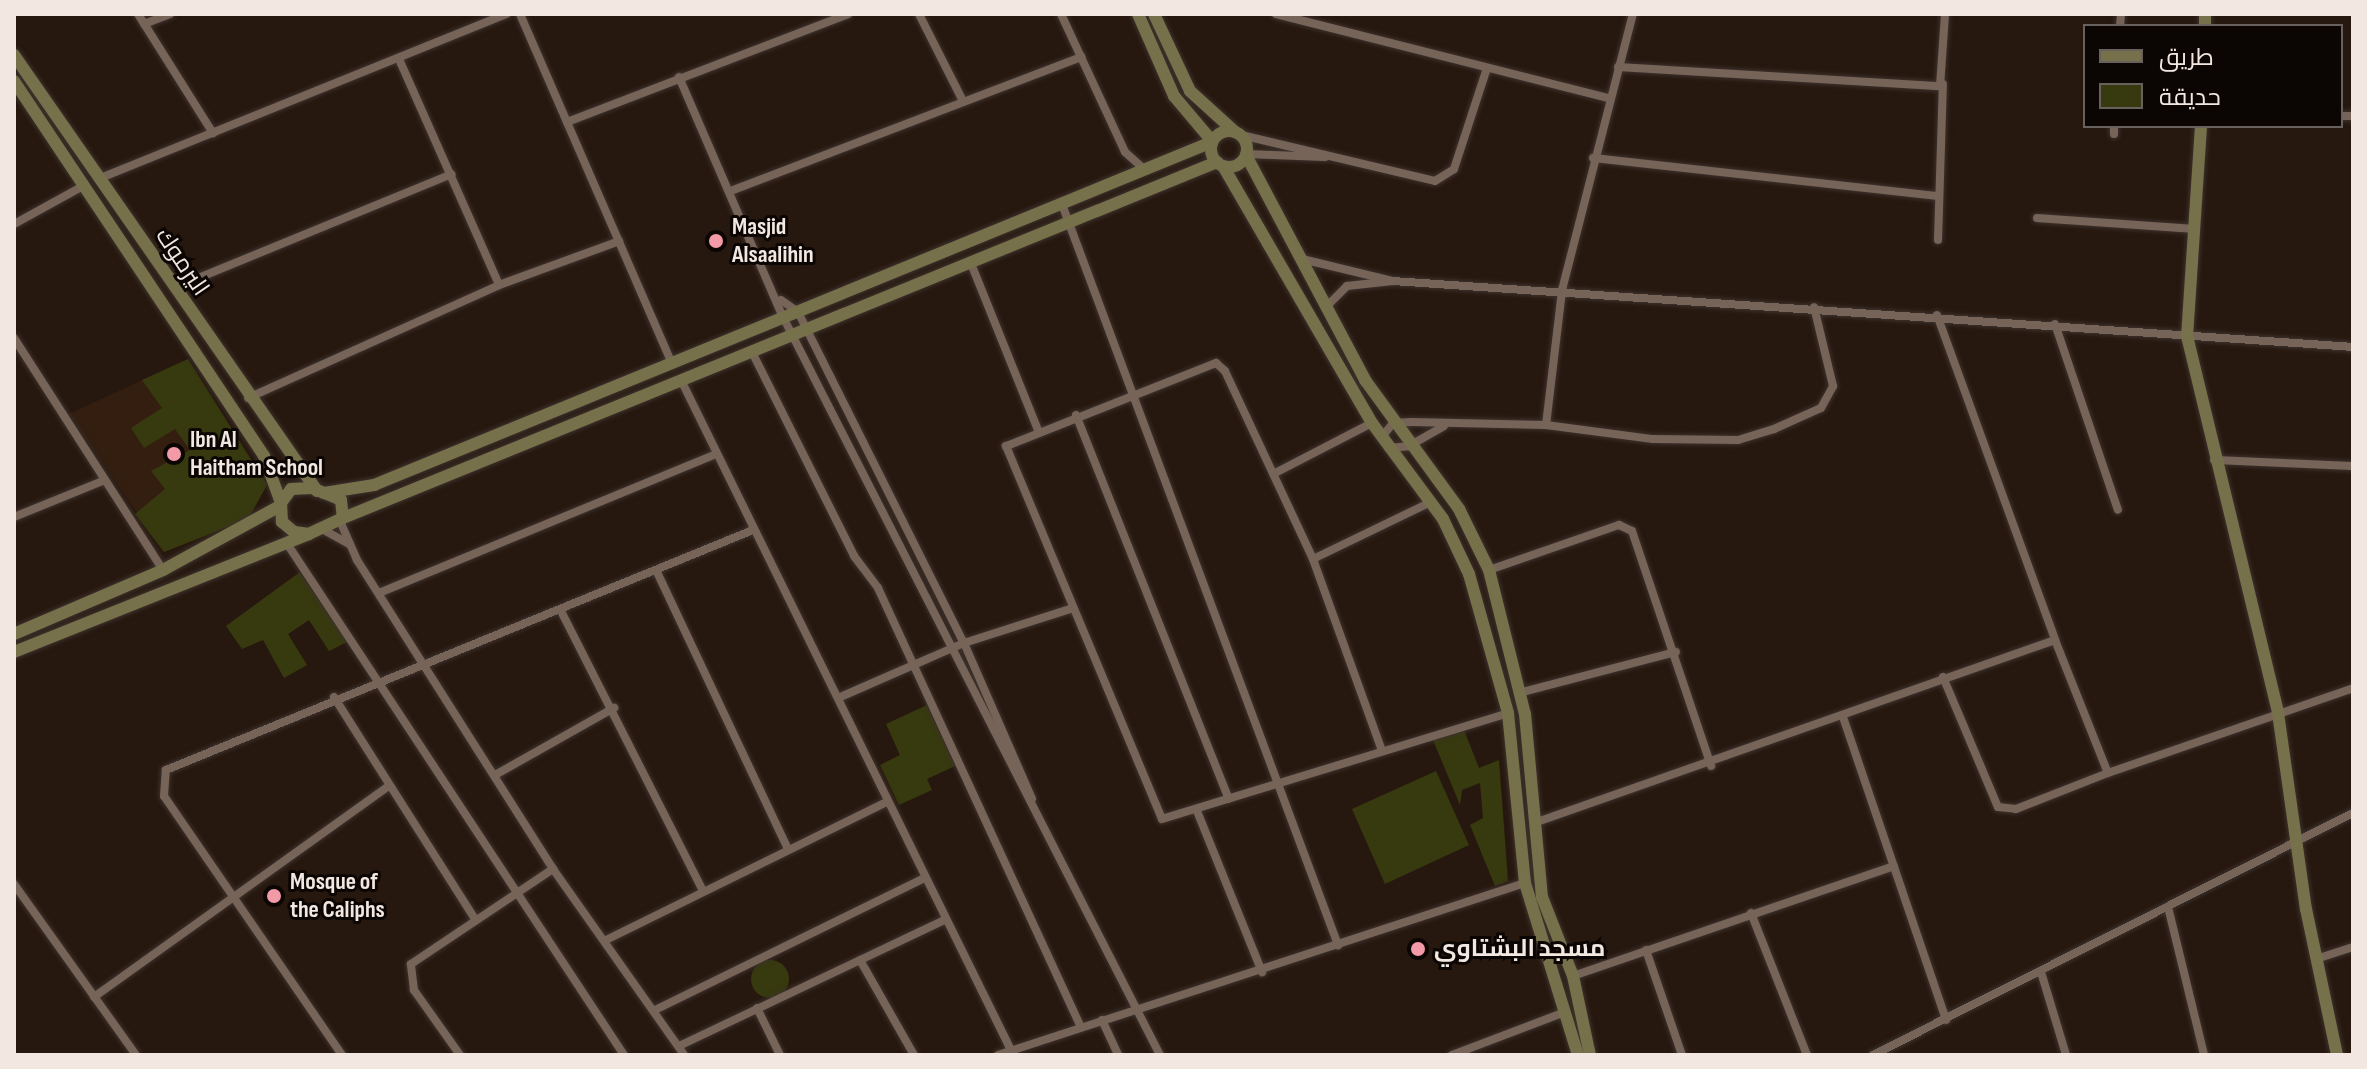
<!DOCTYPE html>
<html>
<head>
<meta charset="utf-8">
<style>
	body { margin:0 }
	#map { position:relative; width:2367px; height:1069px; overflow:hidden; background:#27180f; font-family:"Sofia Sans Condensed",Cairo,sans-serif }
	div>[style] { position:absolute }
	.built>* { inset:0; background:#331e10 }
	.green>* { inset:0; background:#373a0e }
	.round { border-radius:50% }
	.roads { filter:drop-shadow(0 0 2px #3d322d) drop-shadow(0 0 2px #3d322d) }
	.street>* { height:8px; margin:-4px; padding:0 4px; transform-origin:4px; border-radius:4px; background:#776459 }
	.secondary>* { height:12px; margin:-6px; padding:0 6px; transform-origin:6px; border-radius:6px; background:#77714b }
	.secondary>.ring { margin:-6px; padding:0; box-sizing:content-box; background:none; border:12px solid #77714b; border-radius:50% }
	.dots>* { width:22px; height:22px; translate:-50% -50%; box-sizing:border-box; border:4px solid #0b0603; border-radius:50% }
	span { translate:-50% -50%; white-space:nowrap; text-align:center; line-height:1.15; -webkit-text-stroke:6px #0b0603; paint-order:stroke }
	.poi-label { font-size:24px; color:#f3e8e1; font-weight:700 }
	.left { translate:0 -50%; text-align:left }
	.street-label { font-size:24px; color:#f3e8e1 }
	.frame { position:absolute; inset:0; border:16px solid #f3e8e1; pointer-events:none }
	.legend { position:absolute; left:2083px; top:24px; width:260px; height:104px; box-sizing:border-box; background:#0b0603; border:2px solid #68605c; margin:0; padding:10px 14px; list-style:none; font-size:24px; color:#f3e8e1 }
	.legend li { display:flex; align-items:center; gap:16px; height:40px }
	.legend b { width:40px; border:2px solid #68605c }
</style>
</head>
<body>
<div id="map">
	<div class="built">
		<div style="clip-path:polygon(188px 359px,267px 485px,248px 519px,164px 552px,69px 414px)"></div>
	</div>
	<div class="green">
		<div style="clip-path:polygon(188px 359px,267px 485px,248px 519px,164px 552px,135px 514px,165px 489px,151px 471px,190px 450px,175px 429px,144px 448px,131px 428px,162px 408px,142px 380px)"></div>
		<div style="clip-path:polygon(300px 572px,347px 642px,329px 651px,309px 620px,288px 634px,307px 665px,284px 678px,263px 640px,242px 649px,226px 626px)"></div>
		<div style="clip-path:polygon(927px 705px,955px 766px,927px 779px,932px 790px,899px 805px,880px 765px,900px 755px,886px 724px)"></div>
		<div style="clip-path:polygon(1464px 730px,1479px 768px,1499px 760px,1508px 881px,1495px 886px,1470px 825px,1483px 818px,1480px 783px,1462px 790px,1460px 805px,1433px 740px)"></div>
		<div style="clip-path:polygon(1436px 771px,1469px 845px,1385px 884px,1352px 809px)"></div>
		<div class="round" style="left:751px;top:960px;width:38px;height:38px"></div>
	</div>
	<div class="roads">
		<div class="street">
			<div style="left:138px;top:14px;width:141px;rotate:57.8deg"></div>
			<div style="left:520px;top:14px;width:382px;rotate:66.5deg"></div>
			<div style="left:919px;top:14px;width:95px;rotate:63.2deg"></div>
			<div style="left:1061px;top:14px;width:152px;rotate:65.1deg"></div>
			<div style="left:1125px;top:152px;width:27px;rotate:42deg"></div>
			<div style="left:1276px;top:14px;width:342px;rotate:14.2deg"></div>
			<div style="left:144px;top:24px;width:28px;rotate:-21deg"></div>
			<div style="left:2120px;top:26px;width:12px;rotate:-85deg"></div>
			<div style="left:399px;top:59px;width:247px;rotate:66.1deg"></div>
			<div style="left:1618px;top:67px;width:323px;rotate:3.4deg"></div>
			<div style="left:1940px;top:86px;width:72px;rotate:-86deg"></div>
			<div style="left:679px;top:77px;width:262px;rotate:66.6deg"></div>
			<div style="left:783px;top:317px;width:829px;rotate:62.94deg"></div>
			<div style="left:2341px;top:116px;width:12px"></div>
			<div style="left:567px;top:122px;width:301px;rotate:-21deg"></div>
			<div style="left:2114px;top:134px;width:8px;rotate:-90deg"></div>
			<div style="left:1241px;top:135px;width:199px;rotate:13.3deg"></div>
			<div style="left:1435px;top:181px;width:22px;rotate:-32deg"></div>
			<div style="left:1454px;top:169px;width:103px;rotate:-71.9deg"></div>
			<div style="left:1246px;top:154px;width:79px;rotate:2.2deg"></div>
			<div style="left:1593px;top:158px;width:348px;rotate:6.3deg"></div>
			<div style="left:98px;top:179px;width:441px;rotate:-22deg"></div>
			<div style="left:733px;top:190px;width:373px;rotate:-20.9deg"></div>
			<div style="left:1063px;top:207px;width:788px;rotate:69.56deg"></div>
			<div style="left:2037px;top:218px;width:158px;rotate:4deg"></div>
			<div style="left:14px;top:224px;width:79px;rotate:-28.8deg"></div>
			<div style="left:1938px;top:240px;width:156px;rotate:-88.2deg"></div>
			<div style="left:1302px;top:259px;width:94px;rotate:13.6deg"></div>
			<div style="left:970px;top:261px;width:182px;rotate:68.1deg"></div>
			<div style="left:174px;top:288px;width:300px;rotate:-22.3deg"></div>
			<div style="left:781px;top:300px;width:21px;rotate:35deg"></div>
			<div style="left:798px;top:312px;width:370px;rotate:63.4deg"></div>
			<div style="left:964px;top:643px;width:170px;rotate:66.4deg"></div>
			<div style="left:1325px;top:308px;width:31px;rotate:-45deg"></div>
			<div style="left:1347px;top:286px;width:46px;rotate:-6.2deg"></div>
			<div style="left:1393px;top:281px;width:962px;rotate:3.93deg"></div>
			<div style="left:1937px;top:315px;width:346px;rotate:70deg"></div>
			<div style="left:2055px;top:324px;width:196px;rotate:71.3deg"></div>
			<div style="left:14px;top:338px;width:276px;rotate:57.3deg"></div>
			<div style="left:751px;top:350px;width:230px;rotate:63.4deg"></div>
			<div style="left:854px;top:556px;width:40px;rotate:53deg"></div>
			<div style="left:878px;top:588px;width:484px;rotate:65.2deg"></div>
			<div style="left:681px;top:380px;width:747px;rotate:63.78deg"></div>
			<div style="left:248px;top:398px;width:275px;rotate:-24.2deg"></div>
			<div style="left:499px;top:285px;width:128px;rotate:-20.1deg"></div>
			<div style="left:1076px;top:415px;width:413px;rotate:68.3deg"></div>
			<div style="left:1546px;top:425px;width:136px;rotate:-83.2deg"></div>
			<div style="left:1562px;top:290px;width:285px;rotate:-75.6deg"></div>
			<div style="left:1381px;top:438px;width:19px;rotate:-51deg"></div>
			<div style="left:1393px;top:423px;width:19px;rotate:-3deg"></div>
			<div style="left:1412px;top:422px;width:134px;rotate:1.3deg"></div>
			<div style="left:1546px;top:425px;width:108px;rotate:7.5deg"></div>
			<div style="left:1653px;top:439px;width:85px;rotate:0.7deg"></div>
			<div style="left:1738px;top:440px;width:38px;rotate:-17deg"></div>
			<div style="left:1774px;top:429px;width:51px;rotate:-24.1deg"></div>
			<div style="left:1821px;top:408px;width:25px;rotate:-61deg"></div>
			<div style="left:1833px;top:386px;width:81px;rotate:-103.5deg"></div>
			<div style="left:1388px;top:448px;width:21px;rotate:-5deg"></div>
			<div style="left:1409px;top:446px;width:40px;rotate:-29.7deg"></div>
			<div style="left:2214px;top:460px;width:139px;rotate:2.5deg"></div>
			<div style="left:1277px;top:472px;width:107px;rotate:-27.3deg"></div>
			<div style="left:14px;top:517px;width:98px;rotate:-22.1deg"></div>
			<div style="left:340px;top:521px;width:43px;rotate:66.4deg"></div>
			<div style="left:357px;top:560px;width:366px;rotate:57.6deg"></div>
			<div style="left:553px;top:869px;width:228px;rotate:54.8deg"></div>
			<div style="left:322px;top:529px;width:31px;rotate:29deg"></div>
			<div style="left:286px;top:542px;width:614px;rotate:56.62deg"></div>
			<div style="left:1313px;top:559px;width:131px;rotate:-25.8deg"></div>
			<div style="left:1489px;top:570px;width:138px;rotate:-19.1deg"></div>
			<div style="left:1619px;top:525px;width:14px;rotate:25deg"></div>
			<div style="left:1632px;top:531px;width:248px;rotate:71.4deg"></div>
			<div style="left:657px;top:572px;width:306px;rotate:64.7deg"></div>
			<div style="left:379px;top:593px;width:365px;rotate:-22.4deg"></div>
			<div style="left:561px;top:611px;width:314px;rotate:63.1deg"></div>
			<div style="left:1943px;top:677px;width:141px;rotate:67.1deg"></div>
			<div style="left:1998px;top:807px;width:18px;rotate:6deg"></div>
			<div style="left:2016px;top:809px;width:99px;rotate:-21.4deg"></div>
			<div style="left:1522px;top:692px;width:159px;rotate:-14.6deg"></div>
			<div style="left:334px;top:697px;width:262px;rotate:57.6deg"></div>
			<div style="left:838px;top:698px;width:137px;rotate:-23.6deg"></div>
			<div style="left:964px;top:643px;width:111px;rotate:-17.8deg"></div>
			<div style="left:1843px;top:717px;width:320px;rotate:71.2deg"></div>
			<div style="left:1381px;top:748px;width:201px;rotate:-109.8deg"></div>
			<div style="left:1313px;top:559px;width:208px;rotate:-115.1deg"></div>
			<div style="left:1225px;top:371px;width:12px;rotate:-138deg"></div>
			<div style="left:1216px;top:363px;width:226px;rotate:158.4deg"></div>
			<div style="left:1006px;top:446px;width:404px;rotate:67.3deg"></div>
			<div style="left:1162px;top:819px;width:362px;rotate:-17deg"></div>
			<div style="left:495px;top:775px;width:137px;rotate:-29.4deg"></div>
			<div style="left:1197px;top:811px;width:174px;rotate:68deg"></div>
			<div style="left:1534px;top:823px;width:552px;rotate:-19.35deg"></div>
			<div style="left:2055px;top:640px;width:143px;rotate:68.3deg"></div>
			<div style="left:2108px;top:773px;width:259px;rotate:-19.1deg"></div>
			<div style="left:14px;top:884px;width:210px;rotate:54.5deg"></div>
			<div style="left:2169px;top:911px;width:148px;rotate:76.3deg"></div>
			<div style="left:1751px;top:913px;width:153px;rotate:68.5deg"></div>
			<div style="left:606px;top:940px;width:313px;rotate:-26.2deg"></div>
			<div style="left:1646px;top:950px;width:111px;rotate:71.1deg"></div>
			<div style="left:2316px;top:959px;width:39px;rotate:-18deg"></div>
			<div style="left:860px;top:960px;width:109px;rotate:60.4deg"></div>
			<div style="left:2041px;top:972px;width:87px;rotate:73.2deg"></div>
			<div style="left:1573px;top:976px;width:339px;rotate:-18.9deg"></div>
			<div style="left:94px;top:997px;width:359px;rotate:-35.6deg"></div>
			<div style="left:757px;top:1008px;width:52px;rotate:63.9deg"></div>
			<div style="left:655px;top:1010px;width:297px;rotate:-26.1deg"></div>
			<div style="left:1102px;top:1020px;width:38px;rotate:65deg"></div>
			<div style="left:679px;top:1046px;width:293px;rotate:-25.4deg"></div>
			<div style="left:342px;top:1055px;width:314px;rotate:-124.5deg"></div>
			<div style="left:164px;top:796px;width:26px;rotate:-86deg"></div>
			<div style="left:166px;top:770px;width:634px;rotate:-22.24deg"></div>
			<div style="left:460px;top:1055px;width:80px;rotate:-125.3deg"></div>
			<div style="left:414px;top:990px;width:26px;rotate:-97deg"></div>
			<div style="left:411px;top:964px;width:171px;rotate:-33.8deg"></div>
			<div style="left:998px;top:1055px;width:554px;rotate:-18.08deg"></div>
			<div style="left:1452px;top:1055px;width:121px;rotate:-20.8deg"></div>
			<div style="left:1873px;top:1055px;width:538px;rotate:-26.76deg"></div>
		</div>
		<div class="secondary">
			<div style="left:1138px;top:14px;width:90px;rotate:66.3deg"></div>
			<div style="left:1174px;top:96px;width:59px;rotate:49.8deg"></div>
			<div style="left:1154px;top:14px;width:85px;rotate:64.9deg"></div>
			<div style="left:1190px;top:91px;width:61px;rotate:42.3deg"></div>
			<div style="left:2205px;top:26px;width:12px;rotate:-90deg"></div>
			<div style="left:14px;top:55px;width:531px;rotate:55.2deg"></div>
			<div style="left:14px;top:81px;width:451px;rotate:56.3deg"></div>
			<div style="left:264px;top:456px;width:50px;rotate:70.1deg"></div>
			<div style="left:2201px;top:126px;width:210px;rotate:93.8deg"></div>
			<div style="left:2187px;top:336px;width:388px;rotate:76.4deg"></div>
			<div style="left:2278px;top:713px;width:198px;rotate:81.9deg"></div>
			<div style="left:2306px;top:909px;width:149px;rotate:78deg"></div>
			<div class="ring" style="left:1211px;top:131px;width:24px;height:24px"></div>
			<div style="left:1246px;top:155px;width:255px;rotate:62.1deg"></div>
			<div style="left:1365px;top:380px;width:160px;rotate:53.9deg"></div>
			<div style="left:1459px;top:509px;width:68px;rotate:63.8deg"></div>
			<div style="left:1489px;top:570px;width:148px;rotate:76deg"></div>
			<div style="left:1525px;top:714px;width:184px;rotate:84.7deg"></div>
			<div style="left:1542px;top:897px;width:85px;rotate:68.6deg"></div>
			<div style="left:1573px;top:976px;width:81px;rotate:77.9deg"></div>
			<div style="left:1223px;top:166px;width:297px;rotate:59.9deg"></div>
			<div style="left:1372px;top:423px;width:119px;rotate:53.5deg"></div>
			<div style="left:1443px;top:519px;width:61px;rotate:64.7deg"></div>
			<div style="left:1469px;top:574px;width:144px;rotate:74.3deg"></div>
			<div style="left:1508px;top:713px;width:171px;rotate:84.3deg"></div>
			<div style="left:1525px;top:883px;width:180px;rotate:72.9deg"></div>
			<div style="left:312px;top:488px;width:31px;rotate:22deg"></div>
			<div style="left:341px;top:500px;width:18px;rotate:84deg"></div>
			<div style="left:343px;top:518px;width:38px;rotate:155deg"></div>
			<div style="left:309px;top:534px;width:15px;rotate:-172deg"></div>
			<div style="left:294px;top:532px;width:16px;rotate:-140deg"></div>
			<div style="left:282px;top:522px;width:19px;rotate:-93deg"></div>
			<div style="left:281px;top:503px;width:17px;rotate:-54deg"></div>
			<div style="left:291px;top:489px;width:21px;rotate:-3deg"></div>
			<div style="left:324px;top:493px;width:51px;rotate:-9.1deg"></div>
			<div style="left:374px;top:485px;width:905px;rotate:-22.26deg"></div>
			<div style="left:343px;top:518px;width:944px;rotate:-22.16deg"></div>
			<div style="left:14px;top:634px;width:162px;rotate:-23.2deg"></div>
			<div style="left:163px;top:570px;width:133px;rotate:-28.7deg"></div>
			<div style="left:14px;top:652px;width:318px;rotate:-21.8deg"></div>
		</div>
	</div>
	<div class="dots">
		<div style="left:716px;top:241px;background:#f39aa9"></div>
		<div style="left:174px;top:454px;background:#f39aa9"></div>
		<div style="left:274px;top:896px;background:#f39aa9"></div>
		<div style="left:1418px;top:949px;background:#f39aa9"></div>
	</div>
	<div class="poi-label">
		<span class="left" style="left:732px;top:241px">Masjid<br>Alsaalihin</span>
		<span class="left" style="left:190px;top:454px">Ibn Al<br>Haitham School</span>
		<span class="left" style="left:290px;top:896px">Mosque of<br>the Caliphs</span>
		<span class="left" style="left:1434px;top:949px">مسجد البشتاوي</span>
	</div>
	<div class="street-label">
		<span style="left:182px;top:262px;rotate:56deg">اليرموك</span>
	</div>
	<div class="frame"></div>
	<ul class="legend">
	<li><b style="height:10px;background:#77714b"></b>طريق</li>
	<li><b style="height:22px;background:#373a0e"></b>حديقة</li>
	</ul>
</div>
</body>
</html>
